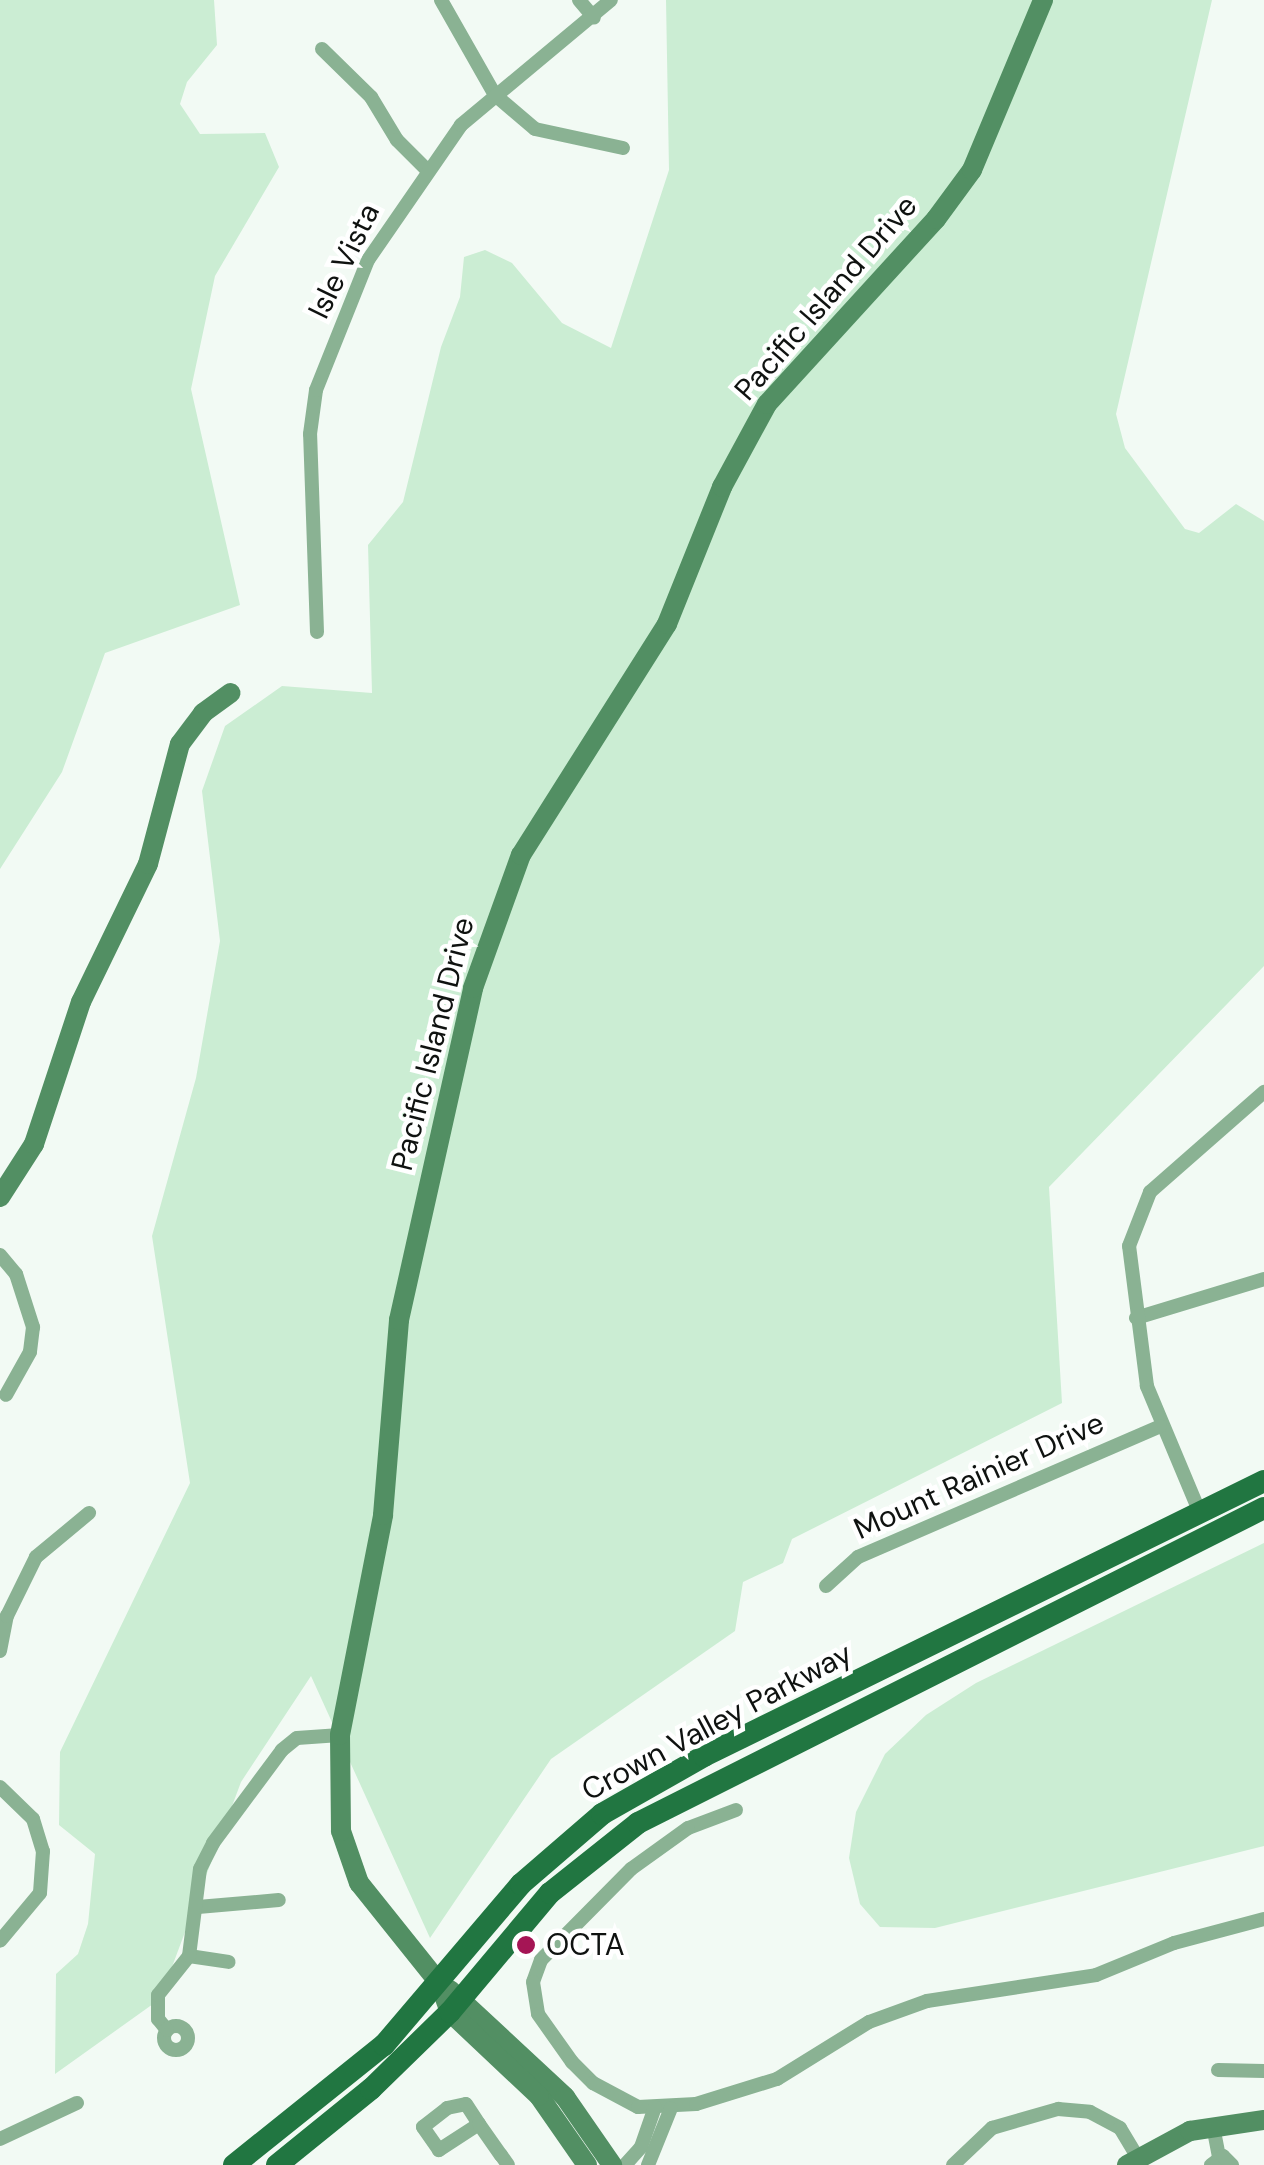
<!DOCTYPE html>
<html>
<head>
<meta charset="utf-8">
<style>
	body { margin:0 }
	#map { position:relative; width:1264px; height:2165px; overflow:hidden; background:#f2faf4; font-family:"DM Sans",sans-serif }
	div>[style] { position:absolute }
	.green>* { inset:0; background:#cbedd3 }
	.street>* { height:14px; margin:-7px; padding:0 7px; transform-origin:7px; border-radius:7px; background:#8ab293 }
	.street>.ring { margin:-7px; padding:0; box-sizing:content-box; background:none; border:14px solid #8ab293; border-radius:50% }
	.secondary>* { height:20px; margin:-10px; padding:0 10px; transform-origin:10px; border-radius:10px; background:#528f63 }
	.primary>* { height:22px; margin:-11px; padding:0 11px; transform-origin:11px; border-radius:11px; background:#217641 }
	.dots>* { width:28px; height:28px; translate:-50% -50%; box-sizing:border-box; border:5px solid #fff; border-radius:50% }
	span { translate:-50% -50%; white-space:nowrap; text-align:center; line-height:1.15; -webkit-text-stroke:9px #fff; paint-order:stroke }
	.street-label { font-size:30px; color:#0f1210 }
	.poi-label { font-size:30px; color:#0f1210 }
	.left { translate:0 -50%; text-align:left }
</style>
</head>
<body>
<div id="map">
	<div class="green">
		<div style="clip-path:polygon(0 0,214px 0,217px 45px,187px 82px,180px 104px,200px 134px,265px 133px,279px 167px,215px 276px,191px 389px,240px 605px,105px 653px,62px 772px,0 869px)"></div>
		<div style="clip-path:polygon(666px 0,1212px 0,1116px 414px,1125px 448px,1185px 529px,1199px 533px,1236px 504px,1264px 521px,1264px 966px,1049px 1187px,1062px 1403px,792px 1539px,783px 1563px,743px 1582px,735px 1631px,551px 1759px,430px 1938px,311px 1676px,241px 1782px,160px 1999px,55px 2074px,56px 1974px,78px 1954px,88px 1924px,95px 1854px,59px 1825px,60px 1752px,190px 1483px,152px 1236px,196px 1078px,220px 941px,202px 791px,225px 726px,282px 686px,372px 693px,368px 545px,403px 502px,441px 347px,460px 297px,464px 257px,485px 250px,512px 263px,562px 323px,611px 348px,669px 170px)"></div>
		<div style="clip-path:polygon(1264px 1543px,1264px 1846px,935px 1928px,880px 1927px,860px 1904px,849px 1858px,856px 1812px,885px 1754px,926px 1715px,976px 1683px)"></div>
	</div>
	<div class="street">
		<div style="left:441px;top:0;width:109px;rotate:60.4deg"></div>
		<div style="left:495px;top:95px;width:52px;rotate:40.4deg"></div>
		<div style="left:535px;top:129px;width:90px;rotate:12.2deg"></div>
		<div style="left:579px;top:0;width:23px;rotate:50deg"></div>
		<div style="left:322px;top:49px;width:69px;rotate:44.4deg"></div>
		<div style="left:371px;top:97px;width:50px;rotate:58.8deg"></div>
		<div style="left:397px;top:140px;width:40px;rotate:45deg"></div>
		<div style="left:317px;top:632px;width:198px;rotate:-92deg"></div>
		<div style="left:310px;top:434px;width:44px;rotate:-82.2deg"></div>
		<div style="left:316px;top:390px;width:140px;rotate:-68.2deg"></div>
		<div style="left:368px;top:260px;width:164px;rotate:-55.4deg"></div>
		<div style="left:461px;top:125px;width:195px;rotate:-39.8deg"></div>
		<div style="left:0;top:1255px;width:25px;rotate:50deg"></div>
		<div style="left:16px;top:1274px;width:56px;rotate:72.2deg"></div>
		<div style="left:33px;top:1327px;width:25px;rotate:97deg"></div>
		<div style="left:30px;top:1352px;width:49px;rotate:119.2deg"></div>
		<div style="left:1136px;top:1318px;width:134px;rotate:-16.9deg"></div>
		<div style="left:1200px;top:1513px;width:138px;rotate:-112.7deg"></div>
		<div style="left:1147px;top:1386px;width:141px;rotate:-97.3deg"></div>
		<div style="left:1129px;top:1246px;width:58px;rotate:-68.7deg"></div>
		<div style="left:1150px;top:1192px;width:152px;rotate:-41.3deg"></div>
		<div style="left:826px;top:1586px;width:43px;rotate:-42.2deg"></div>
		<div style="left:858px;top:1557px;width:329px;rotate:-23.4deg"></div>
		<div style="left:0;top:1651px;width:36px;rotate:-79deg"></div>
		<div style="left:7px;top:1616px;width:66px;rotate:-63.8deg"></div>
		<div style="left:36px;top:1557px;width:69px;rotate:-39.7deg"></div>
		<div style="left:0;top:1787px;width:46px;rotate:44.1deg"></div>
		<div style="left:33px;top:1819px;width:34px;rotate:73deg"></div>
		<div style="left:43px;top:1851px;width:42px;rotate:94.1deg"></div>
		<div style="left:40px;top:1893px;width:62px;rotate:129.8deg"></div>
		<div style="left:736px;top:1810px;width:51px;rotate:159.4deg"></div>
		<div style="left:688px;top:1828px;width:70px;rotate:144.3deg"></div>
		<div style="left:631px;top:1869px;width:128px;rotate:134.7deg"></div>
		<div style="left:541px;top:1960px;width:23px;rotate:110deg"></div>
		<div style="left:533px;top:1982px;width:32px;rotate:81deg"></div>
		<div style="left:538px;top:2014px;width:59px;rotate:54.7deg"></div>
		<div style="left:572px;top:2062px;width:30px;rotate:45deg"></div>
		<div style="left:593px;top:2083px;width:51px;rotate:28.1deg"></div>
		<div style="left:638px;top:2107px;width:58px;rotate:-3deg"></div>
		<div style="left:696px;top:2104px;width:85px;rotate:-17.2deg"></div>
		<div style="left:777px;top:2079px;width:108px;rotate:-31.8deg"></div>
		<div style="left:869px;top:2022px;width:62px;rotate:-19.9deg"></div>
		<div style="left:927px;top:2001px;width:171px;rotate:-8.7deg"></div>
		<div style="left:1096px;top:1975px;width:84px;rotate:-22.3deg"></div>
		<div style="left:1174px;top:1943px;width:93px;rotate:-14.9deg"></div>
		<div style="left:198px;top:1907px;width:81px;rotate:-4.9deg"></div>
		<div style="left:189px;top:1956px;width:40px;rotate:8.5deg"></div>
		<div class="ring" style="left:164px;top:2026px;width:10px;height:10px"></div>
		<div style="left:167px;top:2030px;width:14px;rotate:-129deg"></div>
		<div style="left:158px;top:2019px;width:24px;rotate:-90deg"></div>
		<div style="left:158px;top:1995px;width:50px;rotate:-51.5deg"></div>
		<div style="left:189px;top:1956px;width:88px;rotate:-82.8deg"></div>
		<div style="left:200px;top:1869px;width:29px;rotate:-63deg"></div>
		<div style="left:213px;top:1843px;width:116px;rotate:-53.4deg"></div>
		<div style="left:282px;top:1750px;width:19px;rotate:-39deg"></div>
		<div style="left:297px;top:1738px;width:43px;rotate:-4deg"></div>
		<div style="left:1218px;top:2070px;width:46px;rotate:1.2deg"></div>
		<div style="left:479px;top:2124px;width:48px;rotate:147deg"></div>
		<div style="left:439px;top:2150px;width:28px;rotate:-125deg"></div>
		<div style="left:423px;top:2127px;width:31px;rotate:-38deg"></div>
		<div style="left:447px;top:2108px;width:19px;rotate:-12deg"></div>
		<div style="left:466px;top:2104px;width:24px;rotate:57deg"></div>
		<div style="left:479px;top:2124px;width:38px;rotate:55deg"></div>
		<div style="left:501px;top:2155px;width:12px;rotate:55deg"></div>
		<div style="left:1213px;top:2126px;width:31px;rotate:79deg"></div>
		<div style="left:0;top:2139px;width:85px;rotate:-25.1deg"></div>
		<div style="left:625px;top:2165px;width:24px;rotate:-48deg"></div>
		<div style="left:641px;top:2147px;width:42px;rotate:-70.7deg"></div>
		<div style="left:648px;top:2165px;width:61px;rotate:-68deg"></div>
		<div style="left:953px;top:2165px;width:54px;rotate:-43.5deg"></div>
		<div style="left:992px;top:2128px;width:69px;rotate:-16.1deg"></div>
		<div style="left:1058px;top:2109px;width:32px;rotate:5deg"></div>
		<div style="left:1090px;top:2112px;width:34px;rotate:28deg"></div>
		<div style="left:1120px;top:2128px;width:35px;rotate:59deg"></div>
		<div style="left:1211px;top:2165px;width:15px;rotate:-37deg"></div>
		<div style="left:1223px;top:2156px;width:13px;rotate:45deg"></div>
	</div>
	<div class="secondary">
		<div style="left:0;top:1197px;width:63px;rotate:-57.3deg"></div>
		<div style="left:34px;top:1144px;width:150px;rotate:-71.7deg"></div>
		<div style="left:81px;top:1002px;width:153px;rotate:-64.1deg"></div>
		<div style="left:148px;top:864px;width:124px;rotate:-75.1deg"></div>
		<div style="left:180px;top:744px;width:39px;rotate:-53deg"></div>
		<div style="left:203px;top:713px;width:34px;rotate:-36deg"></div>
		<div style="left:450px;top:1990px;width:157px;rotate:42.9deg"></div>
		<div style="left:565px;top:2097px;width:83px;rotate:55.3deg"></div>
		<div style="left:587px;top:2165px;width:84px;rotate:-124.8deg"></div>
		<div style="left:539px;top:2096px;width:122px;rotate:-136.7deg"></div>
		<div style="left:450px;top:2012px;width:30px;rotate:-110deg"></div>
		<div style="left:440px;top:1984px;width:129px;rotate:-128.7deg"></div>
		<div style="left:359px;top:1883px;width:55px;rotate:-109.1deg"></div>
		<div style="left:341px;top:1831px;width:96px;rotate:-90.6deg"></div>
		<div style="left:340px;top:1735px;width:224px;rotate:-78.9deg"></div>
		<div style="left:383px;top:1515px;width:196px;rotate:-85.3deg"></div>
		<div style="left:399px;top:1320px;width:340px;rotate:-77.4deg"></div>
		<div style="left:473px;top:988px;width:141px;rotate:-70.2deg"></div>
		<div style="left:521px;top:855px;width:273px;rotate:-57.7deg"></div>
		<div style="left:667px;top:624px;width:148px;rotate:-68.1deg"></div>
		<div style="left:722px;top:487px;width:94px;rotate:-61.5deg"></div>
		<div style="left:767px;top:404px;width:251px;rotate:-47.6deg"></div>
		<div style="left:936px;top:219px;width:61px;rotate:-53.7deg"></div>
		<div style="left:972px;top:170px;width:184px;rotate:-67.3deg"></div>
		<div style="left:1127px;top:2165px;width:72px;rotate:-28.4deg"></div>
		<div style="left:1190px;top:2131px;width:75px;rotate:-8.5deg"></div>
	</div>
	<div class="primary">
		<div style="left:234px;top:2165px;width:192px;rotate:-38.7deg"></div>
		<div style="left:384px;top:2045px;width:211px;rotate:-49.6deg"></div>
		<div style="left:521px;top:1884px;width:107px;rotate:-40.8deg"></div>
		<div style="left:602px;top:1814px;width:117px;rotate:-29.6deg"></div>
		<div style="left:704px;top:1756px;width:624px;rotate:-26.15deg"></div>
		<div style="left:277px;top:2165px;width:121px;rotate:-39deg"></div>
		<div style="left:371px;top:2089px;width:110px;rotate:-44.3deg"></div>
		<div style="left:450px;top:2012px;width:155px;rotate:-50deg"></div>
		<div style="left:550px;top:1893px;width:112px;rotate:-38.5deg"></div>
		<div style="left:638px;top:1823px;width:701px;rotate:-26.71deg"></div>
	</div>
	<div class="dots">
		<div style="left:526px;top:1945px;background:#a51555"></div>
	</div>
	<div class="street-label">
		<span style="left:344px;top:261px;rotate:-64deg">Isle Vista</span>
		<span style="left:826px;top:298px;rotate:-49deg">Pacific Island Drive</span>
		<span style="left:433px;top:1044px;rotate:-76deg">Pacific Island Drive</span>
		<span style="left:979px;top:1476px;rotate:-24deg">Mount Rainier Drive</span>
		<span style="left:717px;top:1722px;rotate:-28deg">Crown Valley Parkway</span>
	</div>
	<div class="poi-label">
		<span class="left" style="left:546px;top:1945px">OCTA</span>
	</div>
</div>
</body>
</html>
